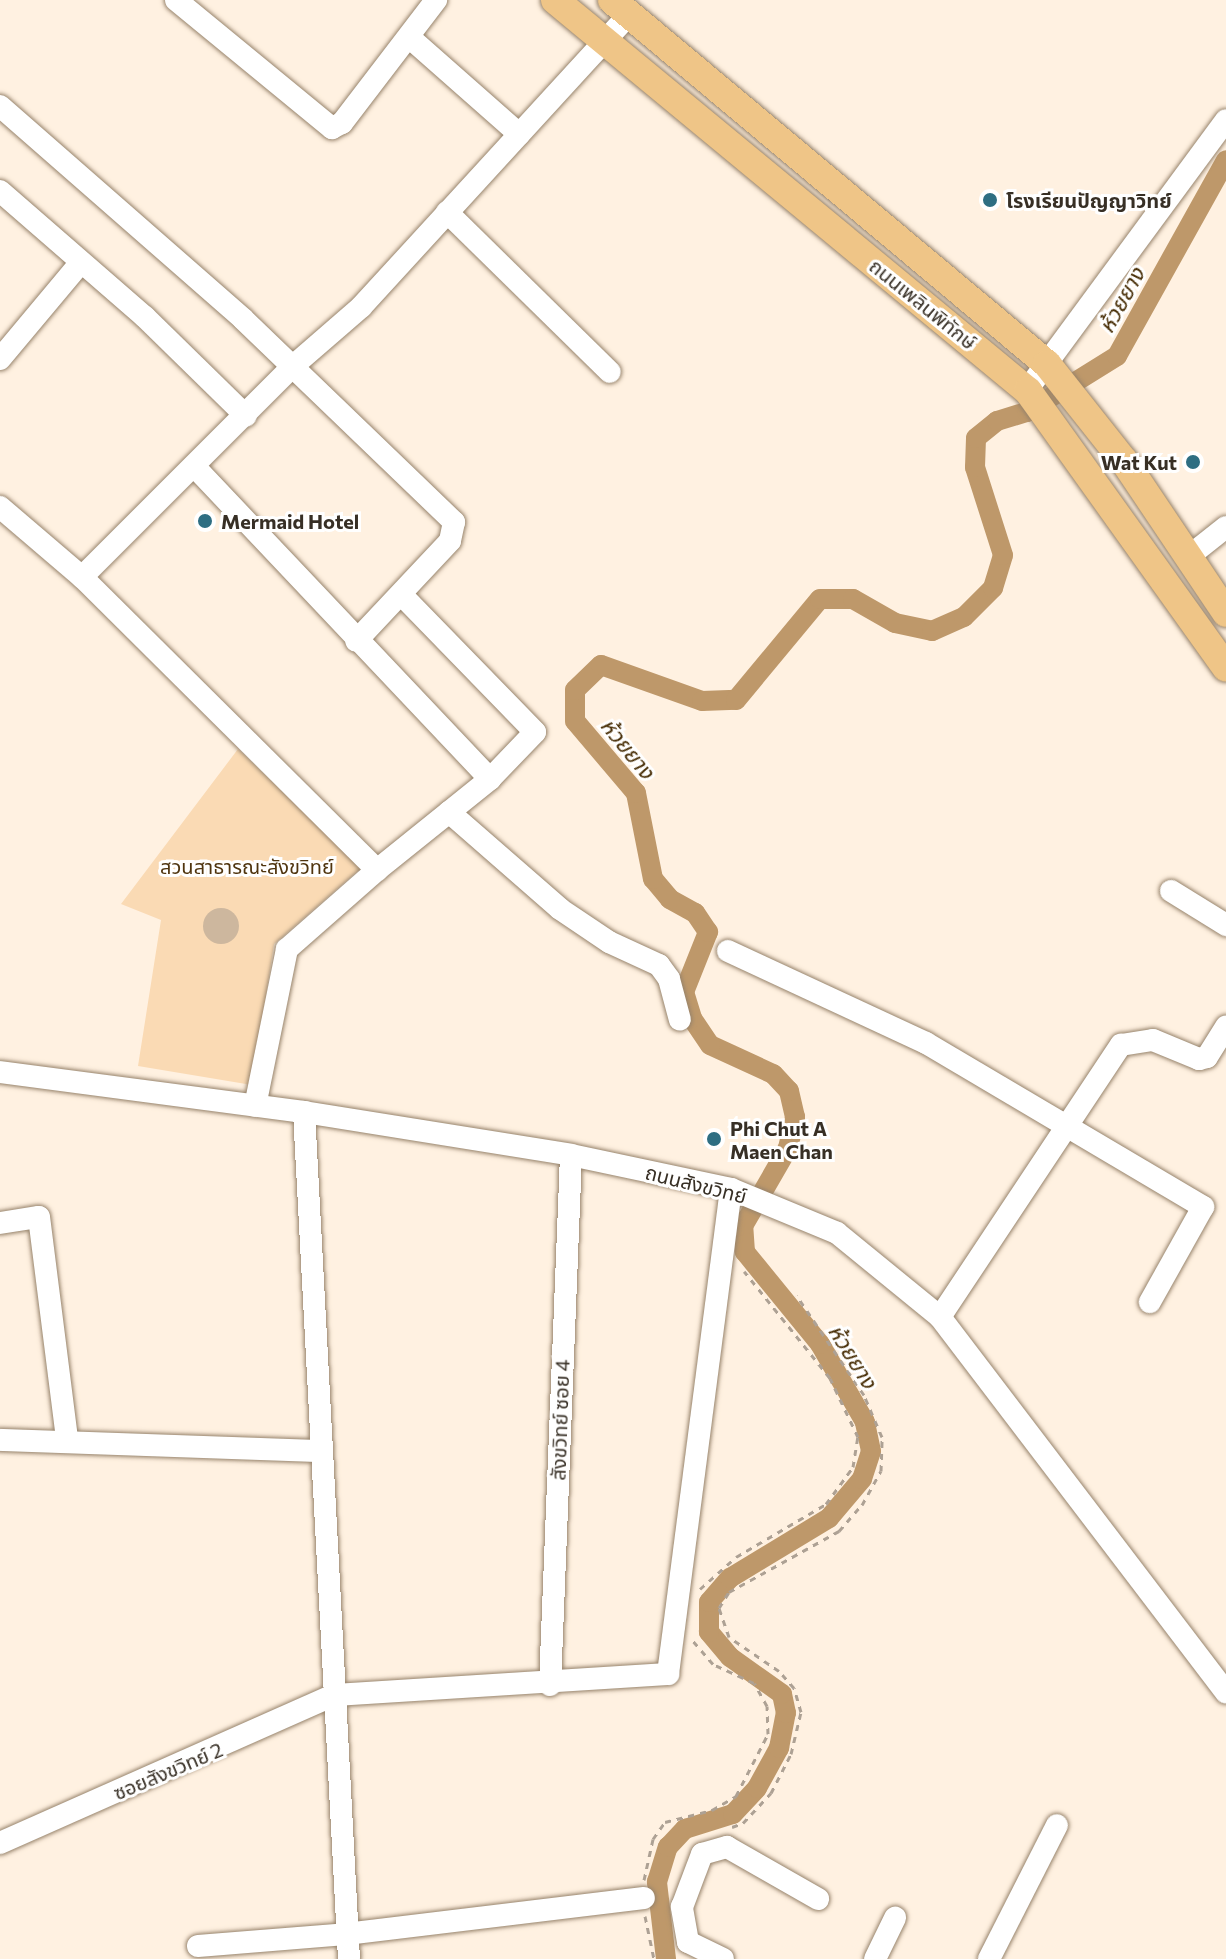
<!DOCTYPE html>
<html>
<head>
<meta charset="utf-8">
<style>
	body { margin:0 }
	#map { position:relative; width:1226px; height:1959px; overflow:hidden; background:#fff1e1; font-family:Commissioner,"Noto Sans Thai",sans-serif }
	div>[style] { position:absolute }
	.green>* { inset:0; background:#fadab4 }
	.canal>* { height:20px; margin:-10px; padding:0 10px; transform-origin:10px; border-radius:10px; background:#be986a }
	.building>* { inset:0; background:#cdb79e }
	.round { border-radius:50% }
	.path>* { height:3px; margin-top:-1.5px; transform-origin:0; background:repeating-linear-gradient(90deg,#ada194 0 6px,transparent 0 12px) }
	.roads { filter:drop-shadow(0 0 2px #97836b) drop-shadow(0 0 2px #97836b) }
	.minor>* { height:22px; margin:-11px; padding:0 11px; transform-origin:11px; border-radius:11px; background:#fff }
	.major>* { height:28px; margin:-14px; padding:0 14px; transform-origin:14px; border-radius:14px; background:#efc587 }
	.dots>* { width:22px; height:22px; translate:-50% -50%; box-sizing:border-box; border:4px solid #fff; border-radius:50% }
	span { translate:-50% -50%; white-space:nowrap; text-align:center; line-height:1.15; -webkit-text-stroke:6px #fff; paint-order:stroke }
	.poi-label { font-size:20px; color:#372f25; font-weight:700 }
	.left { translate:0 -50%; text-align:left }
	.right { translate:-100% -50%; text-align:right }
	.street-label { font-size:20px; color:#372f25 }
	.park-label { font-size:20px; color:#4f340e }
	.water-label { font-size:22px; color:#472d05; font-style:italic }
</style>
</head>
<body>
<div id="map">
	<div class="green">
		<div style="clip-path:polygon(238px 749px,361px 868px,274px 944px,252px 1085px,138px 1066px,161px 920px,121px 904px)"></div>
	</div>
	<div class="canal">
		<div style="left:666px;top:1959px;width:78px;rotate:-96.7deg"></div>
		<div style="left:657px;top:1882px;width:37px;rotate:-73deg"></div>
		<div style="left:668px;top:1847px;width:25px;rotate:-47deg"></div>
		<div style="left:685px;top:1829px;width:50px;rotate:-17.4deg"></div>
		<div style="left:733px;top:1814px;width:35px;rotate:-47deg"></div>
		<div style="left:757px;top:1788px;width:46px;rotate:-61.2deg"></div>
		<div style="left:779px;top:1748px;width:36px;rotate:-79deg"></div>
		<div style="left:786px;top:1713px;width:19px;rotate:-102deg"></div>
		<div style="left:782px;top:1694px;width:64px;rotate:-144.6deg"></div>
		<div style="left:730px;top:1657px;width:33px;rotate:-130deg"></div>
		<div style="left:709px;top:1632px;width:30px;rotate:-90deg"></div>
		<div style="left:709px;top:1602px;width:32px;rotate:-49deg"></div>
		<div style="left:730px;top:1578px;width:116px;rotate:-31.2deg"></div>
		<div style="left:829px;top:1518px;width:51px;rotate:-49.8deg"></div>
		<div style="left:862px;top:1479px;width:29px;rotate:-72deg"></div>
		<div style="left:871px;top:1451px;width:30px;rotate:-102deg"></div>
		<div style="left:865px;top:1422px;width:90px;rotate:-120deg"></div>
		<div style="left:820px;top:1344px;width:119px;rotate:-129.2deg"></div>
		<div style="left:745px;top:1252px;width:26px;rotate:-94deg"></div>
		<div style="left:743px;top:1226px;width:90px;rotate:-60deg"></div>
		<div style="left:788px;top:1148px;width:32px;rotate:-77deg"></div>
		<div style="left:795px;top:1117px;width:27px;rotate:-103deg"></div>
		<div style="left:789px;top:1091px;width:23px;rotate:-133deg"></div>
		<div style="left:773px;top:1074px;width:69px;rotate:-155.3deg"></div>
		<div style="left:710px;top:1045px;width:32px;rotate:-124deg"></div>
		<div style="left:692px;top:1018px;width:27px;rotate:-107deg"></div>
		<div style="left:684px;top:992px;width:65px;rotate:-68.2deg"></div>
		<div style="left:708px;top:932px;width:23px;rotate:-124deg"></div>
		<div style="left:695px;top:913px;width:29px;rotate:-151deg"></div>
		<div style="left:670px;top:899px;width:26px;rotate:-130deg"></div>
		<div style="left:653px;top:879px;width:88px;rotate:-101.2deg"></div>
		<div style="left:636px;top:793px;width:94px;rotate:-130.3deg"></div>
		<div style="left:575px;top:721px;width:31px;rotate:-90deg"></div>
		<div style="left:575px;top:690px;width:36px;rotate:-44deg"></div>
		<div style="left:601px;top:665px;width:107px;rotate:19.6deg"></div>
		<div style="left:702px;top:701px;width:34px;rotate:-2deg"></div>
		<div style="left:736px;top:700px;width:131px;rotate:-50.3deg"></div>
		<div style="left:820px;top:599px;width:33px"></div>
		<div style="left:853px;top:599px;width:48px;rotate:29.7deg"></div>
		<div style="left:895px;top:623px;width:38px;rotate:12deg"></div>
		<div style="left:932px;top:631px;width:35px;rotate:-24deg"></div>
		<div style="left:964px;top:617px;width:41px;rotate:-45deg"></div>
		<div style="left:993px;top:588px;width:34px;rotate:-73deg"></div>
		<div style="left:1003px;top:555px;width:92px;rotate:-107.7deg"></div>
		<div style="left:975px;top:467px;width:29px;rotate:-88deg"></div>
		<div style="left:976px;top:438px;width:27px;rotate:-39deg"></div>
		<div style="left:997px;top:421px;width:31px;rotate:-17deg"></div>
		<div style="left:1027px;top:412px;width:106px;rotate:-31.9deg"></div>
		<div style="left:1117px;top:356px;width:224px;rotate:-60.9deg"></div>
	</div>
	<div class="building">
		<div class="round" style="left:203px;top:908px;width:36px;height:36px"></div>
	</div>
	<div class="path">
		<div style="left:700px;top:1589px;width:48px;rotate:-41.6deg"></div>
		<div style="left:736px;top:1557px;width:104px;rotate:-30.5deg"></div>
		<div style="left:826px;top:1504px;width:46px;rotate:-53.9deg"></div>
		<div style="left:853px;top:1467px;width:30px;rotate:-81deg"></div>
		<div style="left:858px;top:1437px;width:65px;rotate:-115.4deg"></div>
		<div style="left:830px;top:1378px;width:137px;rotate:-128.8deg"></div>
		<div style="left:732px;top:1827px;width:12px;rotate:-20deg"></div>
		<div style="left:743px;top:1823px;width:41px;rotate:-47deg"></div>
		<div style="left:771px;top:1793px;width:44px;rotate:-62.9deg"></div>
		<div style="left:791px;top:1754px;width:43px;rotate:-76.6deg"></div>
		<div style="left:801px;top:1712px;width:25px;rotate:-106deg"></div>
		<div style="left:794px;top:1688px;width:23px;rotate:-131deg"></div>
		<div style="left:779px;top:1671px;width:60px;rotate:-145.8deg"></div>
		<div style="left:729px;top:1637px;width:31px;rotate:-109deg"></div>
		<div style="left:719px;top:1608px;width:19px;rotate:-58deg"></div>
		<div style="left:729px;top:1592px;width:126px;rotate:-29deg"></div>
		<div style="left:839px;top:1531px;width:35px;rotate:-49deg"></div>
		<div style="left:862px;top:1505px;width:39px;rotate:-61deg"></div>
		<div style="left:881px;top:1471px;width:34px;rotate:-88deg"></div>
		<div style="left:882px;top:1437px;width:46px;rotate:-113.2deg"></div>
		<div style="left:864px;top:1395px;width:120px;rotate:-124.1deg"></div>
		<div style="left:644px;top:1880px;width:42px;rotate:-77.6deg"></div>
		<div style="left:653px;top:1839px;width:21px;rotate:-55deg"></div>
		<div style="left:665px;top:1822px;width:49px;rotate:-14.3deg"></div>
		<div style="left:712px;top:1810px;width:28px;rotate:-30deg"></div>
		<div style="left:736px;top:1796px;width:70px;rotate:-62.7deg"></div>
		<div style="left:768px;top:1734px;width:28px;rotate:-92deg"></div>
		<div style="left:767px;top:1706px;width:26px;rotate:-119deg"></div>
		<div style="left:754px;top:1683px;width:45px;rotate:-155.1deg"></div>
		<div style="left:713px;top:1664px;width:30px;rotate:-131deg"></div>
		<div style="left:645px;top:1916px;width:44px;rotate:78.2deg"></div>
	</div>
	<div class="roads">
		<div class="minor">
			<div style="left:176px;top:0;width:202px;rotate:39.4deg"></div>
			<div style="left:332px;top:128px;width:11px;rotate:-27deg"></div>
			<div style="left:342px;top:123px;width:155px;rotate:-52.6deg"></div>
			<div style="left:409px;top:37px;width:147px;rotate:41.4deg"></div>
			<div style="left:0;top:106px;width:323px;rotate:41.2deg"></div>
			<div style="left:243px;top:319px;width:293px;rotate:43.9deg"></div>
			<div style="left:454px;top:522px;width:19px;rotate:102deg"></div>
			<div style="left:450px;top:541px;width:137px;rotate:133.2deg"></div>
			<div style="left:0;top:191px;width:192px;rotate:41deg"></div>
			<div style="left:145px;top:317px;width:141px;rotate:44.4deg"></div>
			<div style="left:447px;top:212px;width:228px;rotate:44.5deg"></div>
			<div style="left:0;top:359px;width:126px;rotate:-50.1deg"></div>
			<div style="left:1027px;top:390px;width:335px;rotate:-53.6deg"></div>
			<div style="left:194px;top:466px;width:431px;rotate:46.6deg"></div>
			<div style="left:0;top:507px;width:108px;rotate:40.5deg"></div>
			<div style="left:82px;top:577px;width:416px;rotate:44.8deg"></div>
			<div style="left:377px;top:870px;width:120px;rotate:138.7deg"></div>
			<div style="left:287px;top:949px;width:160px;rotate:101.5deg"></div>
			<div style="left:1188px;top:557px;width:48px;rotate:-38.3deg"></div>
			<div style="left:82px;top:577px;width:298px;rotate:-45deg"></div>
			<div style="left:293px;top:366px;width:90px;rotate:-40.9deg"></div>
			<div style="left:361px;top:307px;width:396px;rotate:-47.5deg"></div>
			<div style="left:449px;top:812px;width:147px;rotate:41.1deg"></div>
			<div style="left:560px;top:909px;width:59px;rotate:34deg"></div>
			<div style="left:609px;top:942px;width:55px;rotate:24.7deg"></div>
			<div style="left:659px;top:965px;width:17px;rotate:54deg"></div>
			<div style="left:669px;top:979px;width:42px;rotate:75deg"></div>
			<div style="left:377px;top:870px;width:145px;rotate:-38.8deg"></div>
			<div style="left:490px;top:779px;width:65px;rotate:-46.2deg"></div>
			<div style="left:535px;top:732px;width:192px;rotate:-134.2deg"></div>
			<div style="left:1171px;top:891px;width:65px;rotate:31.7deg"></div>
			<div style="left:728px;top:951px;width:218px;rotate:24.9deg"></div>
			<div style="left:926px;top:1043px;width:322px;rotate:30.6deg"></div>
			<div style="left:1203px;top:1207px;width:109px;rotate:119.2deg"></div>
			<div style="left:0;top:1072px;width:307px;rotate:7.5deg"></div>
			<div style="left:304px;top:1112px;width:270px;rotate:9.1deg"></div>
			<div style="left:571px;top:1155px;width:164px;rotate:12deg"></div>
			<div style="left:731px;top:1189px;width:115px;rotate:22.5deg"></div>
			<div style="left:837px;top:1233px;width:133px;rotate:39.2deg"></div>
			<div style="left:940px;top:1317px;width:472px;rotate:52.7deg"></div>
			<div style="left:304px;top:1112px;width:848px;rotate:86.96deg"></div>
			<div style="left:0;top:1223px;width:39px;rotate:-9deg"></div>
			<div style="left:39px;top:1217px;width:225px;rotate:82.8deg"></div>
			<div style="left:940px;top:1317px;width:327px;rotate:-56.4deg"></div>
			<div style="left:1121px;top:1045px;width:32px;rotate:-9deg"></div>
			<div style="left:1153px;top:1040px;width:50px;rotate:22.4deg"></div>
			<div style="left:1199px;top:1059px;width:8px;rotate:-14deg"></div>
			<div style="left:1207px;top:1057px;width:36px;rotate:-58deg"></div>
			<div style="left:0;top:1440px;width:321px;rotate:2deg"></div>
			<div style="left:550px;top:1685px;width:530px;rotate:-87.73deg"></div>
			<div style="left:0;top:1843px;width:365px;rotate:-23.9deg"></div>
			<div style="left:334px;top:1695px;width:335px;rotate:-3.6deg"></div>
			<div style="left:668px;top:1674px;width:489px;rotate:-82.6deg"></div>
			<div style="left:198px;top:1946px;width:148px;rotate:-4.6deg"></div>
			<div style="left:346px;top:1934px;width:300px;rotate:-6.9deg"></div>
			<div style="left:723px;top:1959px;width:39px;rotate:-154deg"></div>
			<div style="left:688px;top:1942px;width:36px;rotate:-100deg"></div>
			<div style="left:682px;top:1907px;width:57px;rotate:-69.3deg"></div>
			<div style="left:702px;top:1854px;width:26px;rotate:-16deg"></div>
			<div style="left:727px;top:1847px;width:105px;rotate:29.7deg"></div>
			<div style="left:875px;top:1959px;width:46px;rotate:-64deg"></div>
			<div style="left:989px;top:1959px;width:150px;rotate:-63.1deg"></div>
		</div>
		<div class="major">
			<div style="left:555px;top:0;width:614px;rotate:39.58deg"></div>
			<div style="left:1028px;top:391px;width:340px;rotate:54.4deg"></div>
			<div style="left:612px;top:0;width:567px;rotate:39.92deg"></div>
			<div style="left:1047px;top:364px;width:124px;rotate:51.6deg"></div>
			<div style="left:1124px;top:461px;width:183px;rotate:56.1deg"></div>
		</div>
	</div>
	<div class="dots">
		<div style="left:990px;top:200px;background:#2e6e82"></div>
		<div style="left:1193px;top:462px;background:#2e6e82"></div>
		<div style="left:205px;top:521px;background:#2e6e82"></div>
		<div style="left:714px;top:1139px;background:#2e6e82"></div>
	</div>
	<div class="poi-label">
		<span class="left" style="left:1006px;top:200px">โรงเรียนปัญญาวิทย์</span>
		<span class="right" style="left:1177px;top:462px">Wat Kut</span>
		<span class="left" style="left:221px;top:521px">Mermaid Hotel</span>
		<span class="left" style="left:730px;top:1140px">Phi Chut A<br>Maen Chan</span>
	</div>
	<div class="street-label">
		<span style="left:923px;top:304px;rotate:39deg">ถนนเพลินพิทักษ์</span>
		<span style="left:696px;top:1184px;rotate:14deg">ถนนสังขวิทย์</span>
		<span style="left:560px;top:1420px;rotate:-88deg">สังขวิทย์ ซอย 4</span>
		<span style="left:168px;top:1771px;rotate:-23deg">ซอยสังขวิทย์ 2</span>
	</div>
	<div class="park-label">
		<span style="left:247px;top:866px">สวนสาธารณะสังขวิทย์</span>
	</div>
	<div class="water-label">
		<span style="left:1121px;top:300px;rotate:-61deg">ห้วยยาง</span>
		<span style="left:628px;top:748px;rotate:51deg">ห้วยยาง</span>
		<span style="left:853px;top:1356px;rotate:58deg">ห้วยยาง</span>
	</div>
</div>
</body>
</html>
